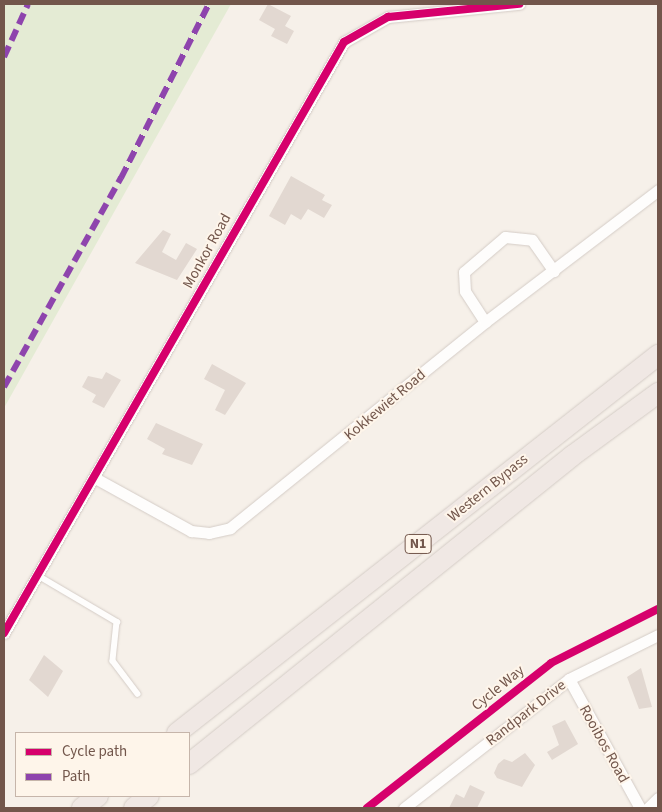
<!DOCTYPE html>
<html>
<head>
<meta charset="utf-8">
<style>
	body { margin:0 }
	#map { position:relative; width:662px; height:812px; overflow:hidden; background:#f6f0e9; font-family:"Source Sans 3",sans-serif }
	div>[style] { position:absolute }
	.green>* { inset:0; background:#e4ebd4 }
	.building>* { inset:0; background:#e2d8d1 }
	.roads { filter:drop-shadow(0 0 1px #d4ccc6) drop-shadow(0 0 1px #d4ccc6) }
	.lane>* { height:5.5px; margin:-2.75px; padding:0 2.75px; transform-origin:2.75px; border-radius:2.75px; background:#fefdfc }
	.street>* { height:11px; margin:-5.5px; padding:0 5.5px; transform-origin:5.5px; border-radius:5.5px; background:#fefdfc }
	.highway>* { height:20px; margin:-10px; padding:0 10px; transform-origin:10px; border-radius:10px; background:#f0e8e4 }
	.quiet>* { height:6px; margin-top:-3px; transform-origin:0; background:repeating-linear-gradient(90deg,#8e44ad 0 12px,transparent 0 18px) }
	.cycleway>* { height:8px; margin:-4px; padding:0 4px; transform-origin:4px; border-radius:4px; background:#d6006c }
	span { translate:-50% -50%; white-space:nowrap; text-align:center; line-height:1.15; -webkit-text-stroke:4px #fef5ea; paint-order:stroke }
	.shield-label span { padding:1px 4px; background:#fef5ea; border:1px solid; border-radius:4px; -webkit-text-stroke-width:0 }
	.shield-label { font-size:14px; color:#72564b; font-weight:700 }
	.street-label { font-size:15px; color:#72564b }
	.frame { position:absolute; inset:0; border:5px solid #72564b; pointer-events:none }
	.legend { position:absolute; left:15px; top:732px; width:175px; height:65px; box-sizing:border-box; background:#fef5ea; border:1px solid #c6b5aa; margin:0; padding:6px 9px; list-style:none; font-size:15px; color:#72564b }
	.legend li { display:flex; align-items:center; gap:10px; height:25px }
	.legend b { width:25px; border:1px solid #c6b5aa }
</style>
</head>
<body>
<div id="map">
	<div class="green">
		<div style="clip-path:polygon(4px 4px,231px 4px,4px 408px)"></div>
	</div>
	<div class="building">
		<div style="clip-path:polygon(268px 4px,291px 16px,285px 26px,294px 31px,287px 44px,271px 36px,275px 29px,259px 20px)"></div>
		<div style="clip-path:polygon(291px 176px,325px 195px,322px 200px,332px 205px,324px 218px,308px 209px,301px 220px,291px 214px,285px 225px,269px 216px)"></div>
		<div style="clip-path:polygon(163px 230px,171px 234px,162px 252px,176px 260px,186px 243px,197px 249px,177px 280px,135px 263px)"></div>
		<div style="clip-path:polygon(212px 364px,246px 383px,225px 415px,215px 410px,225px 390px,204px 379px)"></div>
		<div style="clip-path:polygon(106px 372px,121px 380px,104px 408px,92px 402px,96px 395px,82px 387px,88px 376px,102px 379px)"></div>
		<div style="clip-path:polygon(156px 423px,203px 444px,192px 465px,162px 454px,165px 449px,147px 439px)"></div>
		<div style="clip-path:polygon(44px 655px,63px 671px,48px 697px,29px 680px)"></div>
		<div style="clip-path:polygon(641px 668px,652px 707px,639px 709px,627px 677px)"></div>
		<div style="clip-path:polygon(565px 720px,578px 744px,552px 760px,547px 752px,559px 745px,552px 726px)"></div>
		<div style="clip-path:polygon(525px 753px,535px 765px,522px 787px,497px 778px,494px 773px,498px 764px,504px 759px,512px 762px)"></div>
		<div style="clip-path:polygon(470px 785px,485px 792px,477px 808px,449px 808px,456px 794px,464px 798px)"></div>
	</div>
	<div class="roads">
		<div class="lane">
			<div style="left:39px;top:576px;width:91px;rotate:30.5deg"></div>
			<div style="left:117px;top:622px;width:39px;rotate:96deg"></div>
			<div style="left:113px;top:661px;width:41px;rotate:52.9deg"></div>
		</div>
		<div class="street">
			<div style="left:485px;top:322px;width:37px;rotate:-123deg"></div>
			<div style="left:465px;top:291px;width:19px;rotate:-93deg"></div>
			<div style="left:464px;top:272px;width:54px;rotate:-40.5deg"></div>
			<div style="left:505px;top:237px;width:27px;rotate:6deg"></div>
			<div style="left:532px;top:240px;width:38px;rotate:55deg"></div>
			<div style="left:95px;top:478px;width:110px;rotate:28.9deg"></div>
			<div style="left:191px;top:531px;width:18px;rotate:6deg"></div>
			<div style="left:209px;top:533px;width:22px;rotate:-13deg"></div>
			<div style="left:230px;top:528px;width:328px;rotate:-38.9deg"></div>
			<div style="left:485px;top:322px;width:218px;rotate:-37.3deg"></div>
			<div style="left:4px;top:633px;width:682px;rotate:-60.09deg"></div>
			<div style="left:344px;top:42px;width:51px;rotate:-29.6deg"></div>
			<div style="left:388px;top:17px;width:132px;rotate:-5.7deg"></div>
			<div style="left:569px;top:679px;width:147px;rotate:61.2deg"></div>
			<div style="left:404px;top:808px;width:209px;rotate:-38deg"></div>
			<div style="left:569px;top:679px;width:99px;rotate:-26.3deg"></div>
			<div style="left:648px;top:808px;width:14px;rotate:-45deg"></div>
		</div>
		<div class="highway">
			<div style="left:177px;top:733px;width:612px;rotate:-38.16deg"></div>
			<div style="left:189px;top:764px;width:491px;rotate:-38.8deg"></div>
			<div style="left:572px;top:456px;width:107px;rotate:-36.2deg"></div>
			<div style="left:82px;top:808px;width:20px;rotate:-37deg"></div>
			<div style="left:134px;top:808px;width:19px;rotate:-39deg"></div>
		</div>
	</div>
	<div class="quiet">
		<div style="left:4px;top:57px;width:58px;rotate:-65.6deg"></div>
		<div style="left:4px;top:387px;width:240px;rotate:-60.8deg"></div>
		<div style="left:121px;top:178px;width:195px;rotate:-63.2deg"></div>
	</div>
	<div class="cycleway">
		<div style="left:4px;top:633px;width:682px;rotate:-60.09deg"></div>
		<div style="left:344px;top:42px;width:51px;rotate:-29.6deg"></div>
		<div style="left:388px;top:17px;width:132px;rotate:-5.7deg"></div>
		<div style="left:367px;top:808px;width:234px;rotate:-38.2deg"></div>
		<div style="left:551px;top:663px;width:120px;rotate:-26.8deg"></div>
	</div>
	<div class="shield-label">
		<span style="left:418px;top:544px">N1</span>
	</div>
	<div class="street-label">
		<span style="left:207px;top:251px;rotate:-61deg">Monkor Road</span>
		<span style="left:385px;top:405px;rotate:-40deg">Kokkewiet Road</span>
		<span style="left:488px;top:488px;rotate:-39deg">Western Bypass</span>
		<span style="left:498px;top:688px;rotate:-39deg">Cycle Way</span>
		<span style="left:526px;top:713px;rotate:-38deg">Randpark Drive</span>
		<span style="left:604px;top:744px;rotate:61deg">Rooibos Road</span>
	</div>
	<div class="frame"></div>
	<ul class="legend">
	<li><b style="height:6px;background:#d6006c"></b>Cycle path</li>
	<li><b style="height:6px;background:#8e44ad"></b>Path</li>
	</ul>
</div>
</body>
</html>
